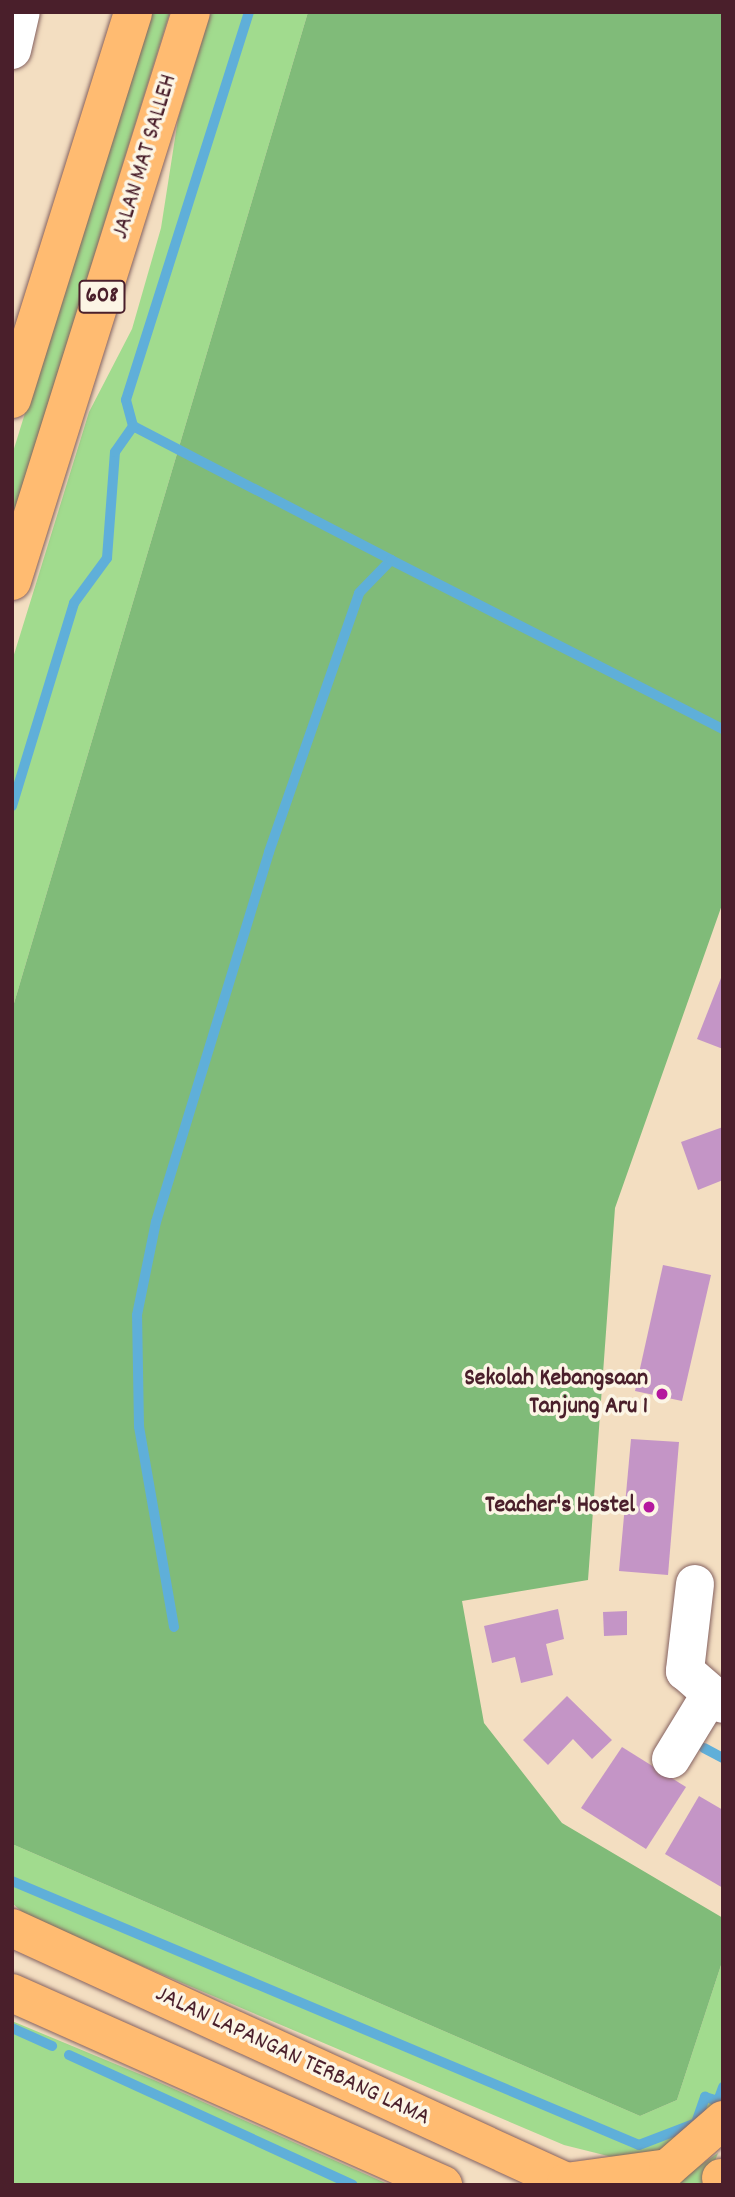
<!DOCTYPE html>
<html>
<head>
<meta charset="utf-8">
<style>
	body { margin:0 }
	#map { position:relative; width:735px; height:2197px; overflow:hidden; background:#f3dec1; font-family:Dekko,sans-serif }
	div>[style] { position:absolute }
	.green>* { inset:0; background:#a1db8e }
	.forest>* { inset:0; background:#80bb79 }
	.stream>* { height:10px; margin:-5px; padding:0 5px; transform-origin:5px; border-radius:5px; background:#5fafd9 }
	.building>* { inset:0; background:#c495c6 }
	.roads { filter:drop-shadow(0 0 2px #856260) drop-shadow(0 0 2px #856260) }
	.minor>* { height:38px; margin:-19px; padding:0 19px; transform-origin:19px; border-radius:19px; background:#fff }
	.major>* { height:38px; margin:-19px; padding:0 19px; transform-origin:19px; border-radius:19px; background:#ffbb71 }
	.dots>* { width:19px; height:19px; translate:-50% -50%; box-sizing:border-box; border:4px solid #fcf5e5; border-radius:50% }
	span { translate:-50% -50%; white-space:nowrap; text-align:center; line-height:1.15; -webkit-text-stroke:7px #fcf5e5; paint-order:stroke }
	.shield-label span { padding:2px 5px; background:#fcf5e5; border:2px solid; border-radius:5px; -webkit-text-stroke-width:0 }
	.shield-label { font-size:23px; color:#4a1f2b; font-weight:700 }
	.street-label { font-size:24px; color:#4a1f2b }
	.poi-label { font-size:24px; color:#4a1f2b; font-weight:700 }
	.right { translate:-100% -50%; text-align:right }
	.frame { position:absolute; inset:0; border:14px solid #4a1f2b; pointer-events:none }
</style>
</head>
<body>
<div id="map">
	<div class="green">
		<div style="clip-path:polygon(150px 12px,170px 12px,12px 520px,12px 455px)"></div>
		<div style="clip-path:polygon(211px 12px,308px 12px,12px 1010px,12px 661px,89px 412px,132px 329px,161px 228px,178px 119px)"></div>
		<div style="clip-path:polygon(12px 1844px,640px 2116px,677px 2100px,723px 1959px,723px 2106px,673px 2153px,612px 2157px,564px 2145px,29px 1918px,12px 1903px)"></div>
		<div style="clip-path:polygon(12px 2021px,154px 2080px,390px 2185px,12px 2185px)"></div>
		<div style="clip-path:polygon(718px 2153px,706px 2185px,665px 2185px,695px 2169px)"></div>
	</div>
	<div class="forest">
		<div style="clip-path:polygon(308px 12px,723px 12px,723px 902px,615px 1208px,588px 1580px,462px 1601px,484px 1723px,562px 1823px,723px 1918px,723px 1959px,677px 2100px,640px 2116px,12px 1844px,12px 1010px)"></div>
	</div>
	<div class="stream">
		<div style="left:249px;top:12px;width:407px;rotate:107.6deg"></div>
		<div style="left:126px;top:400px;width:27px;rotate:75deg"></div>
		<div style="left:133px;top:426px;width:291px;rotate:27.4deg"></div>
		<div style="left:12px;top:806px;width:212px;rotate:-73deg"></div>
		<div style="left:74px;top:603px;width:56px;rotate:-53.7deg"></div>
		<div style="left:107px;top:558px;width:106px;rotate:-85.7deg"></div>
		<div style="left:115px;top:452px;width:32px;rotate:-55deg"></div>
		<div style="left:174px;top:1627px;width:203px;rotate:-99.9deg"></div>
		<div style="left:139px;top:1427px;width:112px;rotate:-91deg"></div>
		<div style="left:137px;top:1315px;width:95px;rotate:-78.5deg"></div>
		<div style="left:156px;top:1222px;width:387px;rotate:-73deg"></div>
		<div style="left:269px;top:852px;width:274px;rotate:-70.8deg"></div>
		<div style="left:359px;top:593px;width:46px;rotate:-45.9deg"></div>
		<div style="left:391px;top:560px;width:373px;rotate:27deg"></div>
		<div style="left:704px;top:1748px;width:21px;rotate:28deg"></div>
		<div style="left:12px;top:1881px;width:680px;rotate:22.83deg"></div>
		<div style="left:639px;top:2145px;width:61px;rotate:-21.1deg"></div>
		<div style="left:696px;top:2123px;width:28px;rotate:-71deg"></div>
		<div style="left:705px;top:2097px;width:14px;rotate:17deg"></div>
		<div style="left:718px;top:2101px;width:15px;rotate:-70deg"></div>
		<div style="left:12px;top:2028px;width:44px;rotate:24.2deg"></div>
		<div style="left:69px;top:2055px;width:312px;rotate:24.6deg"></div>
	</div>
	<div class="building">
		<div style="clip-path:polygon(723px 973px,723px 1049px,697px 1039px)"></div>
		<div style="clip-path:polygon(723px 1127px,723px 1180px,698px 1190px,681px 1142px)"></div>
		<div style="clip-path:polygon(663px 1265px,711px 1275px,682px 1401px,635px 1391px)"></div>
		<div style="clip-path:polygon(631px 1439px,679px 1442px,668px 1575px,619px 1571px)"></div>
		<div style="clip-path:polygon(558px 1609px,564px 1639px,546px 1644px,553px 1675px,521px 1683px,515px 1657px,492px 1663px,484px 1626px)"></div>
		<div style="clip-path:polygon(627px 1611px,627px 1635px,604px 1636px,603px 1612px)"></div>
		<div style="clip-path:polygon(567px 1696px,612px 1740px,592px 1759px,573px 1739px,548px 1765px,523px 1740px)"></div>
		<div style="clip-path:polygon(622px 1747px,686px 1787px,646px 1849px,581px 1808px)"></div>
		<div style="clip-path:polygon(699px 1796px,723px 1810px,723px 1888px,665px 1854px)"></div>
	</div>
	<div class="roads">
		<div class="minor">
			<div style="left:12px;top:50px;width:39px;rotate:-77deg"></div>
			<div style="left:695px;top:1584px;width:88px;rotate:96.6deg"></div>
			<div style="left:685px;top:1671px;width:50px;rotate:41deg"></div>
			<div style="left:671px;top:1759px;width:75px;rotate:-58.6deg"></div>
		</div>
		<div class="major">
			<div style="left:12px;top:399px;width:405px;rotate:-72.6deg"></div>
			<div style="left:12px;top:581px;width:596px;rotate:-72.54deg"></div>
			<div style="left:12px;top:1928px;width:617px;rotate:24.61deg"></div>
			<div style="left:12px;top:1993px;width:472px;rotate:24deg"></div>
			<div style="left:721px;top:2178px;width:7px;rotate:74deg"></div>
			<div style="left:566px;top:2182px;width:103px;rotate:-7.8deg"></div>
			<div style="left:668px;top:2168px;width:73px;rotate:-41.1deg"></div>
		</div>
	</div>
	<div class="dots">
		<div style="left:662px;top:1394px;background:#b5179e"></div>
		<div style="left:649px;top:1507px;background:#b5179e"></div>
	</div>
	<div class="shield-label">
		<span style="left:102px;top:297px">608</span>
	</div>
	<div class="street-label">
		<span style="left:146px;top:157px;rotate:-73deg">JALAN MAT SALLEH</span>
		<span style="left:292px;top:2057px;rotate:25deg">JALAN LAPANGAN TERBANG LAMA</span>
	</div>
	<div class="poi-label">
		<span class="right" style="left:648px;top:1394px">Sekolah Kebangsaan<br>Tanjung Aru 1</span>
		<span class="right" style="left:635px;top:1507px">Teacher's Hostel</span>
	</div>
	<div class="frame"></div>
</div>
</body>
</html>
